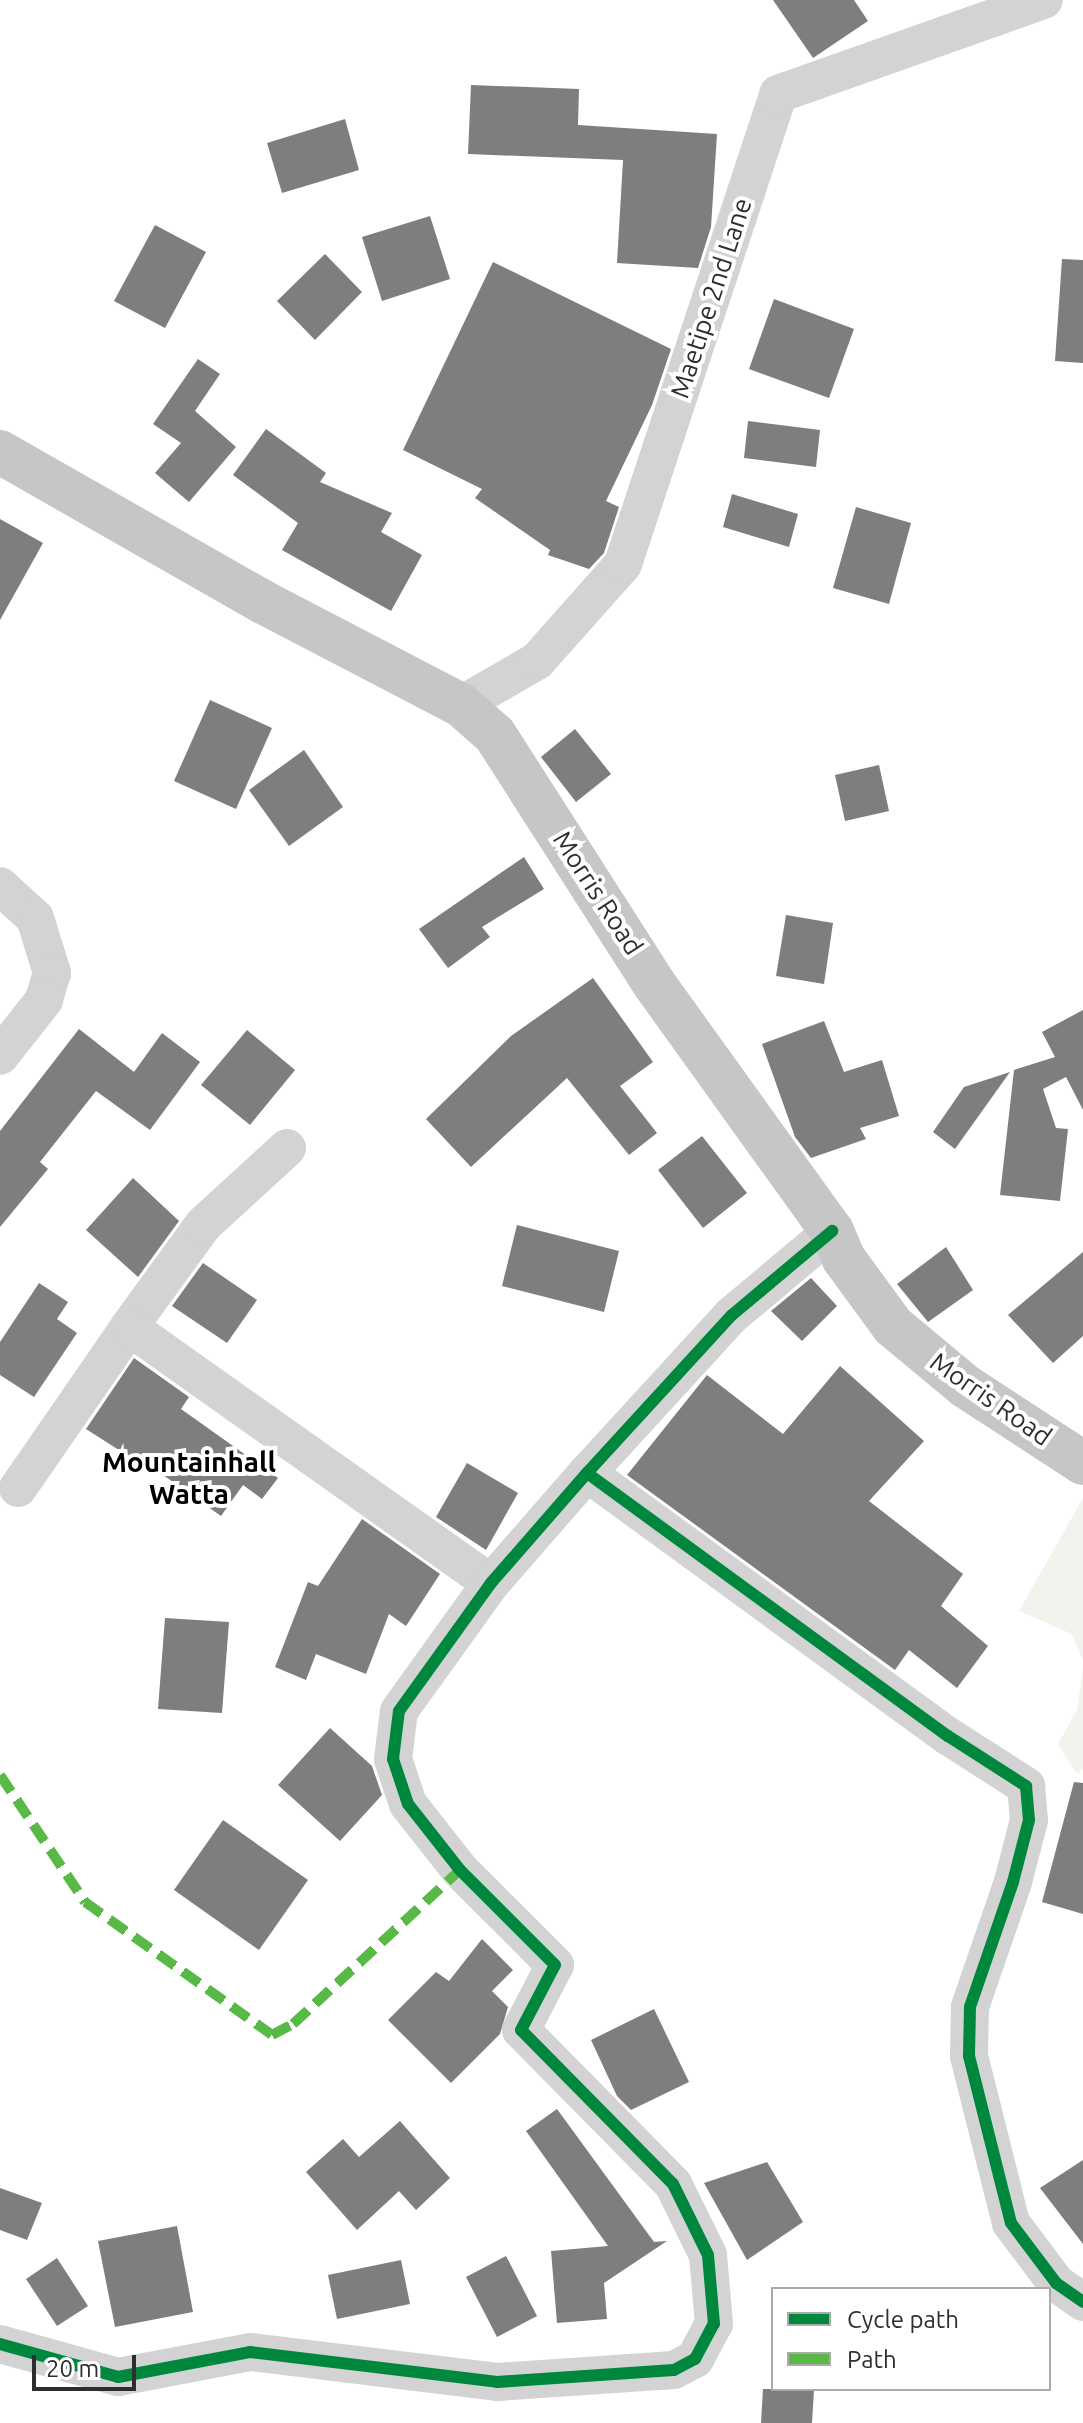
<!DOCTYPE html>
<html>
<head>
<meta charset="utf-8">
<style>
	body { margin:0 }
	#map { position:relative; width:1083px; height:2423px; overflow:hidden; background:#fff; font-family:Ubuntu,sans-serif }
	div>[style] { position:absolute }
	.green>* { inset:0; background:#f0f4ec }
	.building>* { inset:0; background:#7e7e7e }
	.minor>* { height:38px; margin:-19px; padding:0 19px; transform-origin:19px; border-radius:19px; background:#d3d3d3 }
	.primary>* { height:44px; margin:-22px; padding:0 22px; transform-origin:22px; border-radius:22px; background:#c6c6c6 }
	.quiet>* { height:10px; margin-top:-5px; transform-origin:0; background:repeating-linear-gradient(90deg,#58b947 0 20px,transparent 0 30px) }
	.cycleway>* { height:12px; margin:-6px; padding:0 6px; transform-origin:6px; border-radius:6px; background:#00873e }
	span { translate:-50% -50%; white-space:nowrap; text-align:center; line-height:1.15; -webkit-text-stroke:8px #fff; paint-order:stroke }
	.street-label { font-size:26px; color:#2e2e2e }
	.neighbourhood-label { font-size:28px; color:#000; font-weight:700 }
	.legend { position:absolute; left:771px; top:2287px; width:280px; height:104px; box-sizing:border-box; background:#fff; border:2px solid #ababab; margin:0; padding:10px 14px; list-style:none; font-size:24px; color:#2e2e2e }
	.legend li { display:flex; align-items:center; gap:16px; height:40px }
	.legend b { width:40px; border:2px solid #ababab }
	.scale { position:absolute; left:32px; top:2355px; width:104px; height:36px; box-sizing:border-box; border:4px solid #2e2e2e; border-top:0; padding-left:10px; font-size:24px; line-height:28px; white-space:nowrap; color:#2e2e2e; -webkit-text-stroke:6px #fff; paint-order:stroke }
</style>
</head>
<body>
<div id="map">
	<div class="green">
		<div style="clip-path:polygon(1083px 1498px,1083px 1660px,1072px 1634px,1019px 1611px)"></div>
		<div style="clip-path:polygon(1083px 1667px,1083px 1769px,1077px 1774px,1058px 1744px,1077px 1710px)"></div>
	</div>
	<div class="building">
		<div style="clip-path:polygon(773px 0,854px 0,868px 21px,813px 58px)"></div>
		<div style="clip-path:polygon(471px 85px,579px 89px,578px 125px,717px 134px,711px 227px,698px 268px,617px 263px,623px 160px,468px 154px)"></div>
		<div style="clip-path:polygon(345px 119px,359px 170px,282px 193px,267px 143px)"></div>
		<div style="clip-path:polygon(430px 216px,450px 279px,382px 301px,362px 237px)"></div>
		<div style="clip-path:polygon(155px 225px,206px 252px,165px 328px,114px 301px)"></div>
		<div style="clip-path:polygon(325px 254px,362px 292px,315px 340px,277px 301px)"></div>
		<div style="clip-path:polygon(1062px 259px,1083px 260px,1083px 363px,1055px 361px)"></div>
		<div style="clip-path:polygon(493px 262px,671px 349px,652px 405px,606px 501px,619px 507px,604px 553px,589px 569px,548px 555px,550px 550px,475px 498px,482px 489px,403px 450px)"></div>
		<div style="clip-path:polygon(774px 299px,854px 329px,829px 398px,749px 369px)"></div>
		<div style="clip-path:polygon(198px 359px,220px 374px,195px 411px,236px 447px,189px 502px,155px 473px,181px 443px,153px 424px)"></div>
		<div style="clip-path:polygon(748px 421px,820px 430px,816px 467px,744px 458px)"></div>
		<div style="clip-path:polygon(266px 429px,326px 473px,320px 482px,392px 513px,381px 532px,422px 555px,391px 611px,282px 550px,298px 523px,233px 475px)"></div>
		<div style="clip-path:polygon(732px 494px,798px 514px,789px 547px,723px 527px)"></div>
		<div style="clip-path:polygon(856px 507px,911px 523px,889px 604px,833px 588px)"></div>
		<div style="clip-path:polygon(0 519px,43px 543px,0 620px)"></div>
		<div style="clip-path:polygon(210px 700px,272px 728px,236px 809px,174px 781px)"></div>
		<div style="clip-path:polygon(575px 729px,611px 774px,576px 802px,541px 757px)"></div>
		<div style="clip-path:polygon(304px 750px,343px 807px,289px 846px,249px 790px)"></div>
		<div style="clip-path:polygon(879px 765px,889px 811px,845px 821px,835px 775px)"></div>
		<div style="clip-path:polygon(524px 857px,544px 889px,482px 927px,490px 937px,448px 968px,419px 929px)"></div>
		<div style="clip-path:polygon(786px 915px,833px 923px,824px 984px,776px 976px)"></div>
		<div style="clip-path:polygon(593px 978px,653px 1062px,620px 1086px,657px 1133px,629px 1155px,567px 1078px,471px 1167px,426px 1119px,511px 1036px)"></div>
		<div style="clip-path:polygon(1083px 1010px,1083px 1110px,1066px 1077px,1043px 1089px,1056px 1128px,1068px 1129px,1060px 1201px,1000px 1195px,1014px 1070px,1055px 1057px,1042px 1032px)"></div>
		<div style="clip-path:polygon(824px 1021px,844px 1072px,882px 1060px,899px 1116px,860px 1128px,866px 1139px,811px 1158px,795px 1137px,762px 1044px)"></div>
		<div style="clip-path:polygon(79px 1029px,134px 1072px,162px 1033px,200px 1062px,150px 1130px,96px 1091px,40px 1162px,48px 1169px,0 1227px,0 1131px)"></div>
		<div style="clip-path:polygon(247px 1030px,295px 1070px,250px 1125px,201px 1085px)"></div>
		<div style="clip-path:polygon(1010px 1072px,955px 1149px,933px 1132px,964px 1087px)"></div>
		<div style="clip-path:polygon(702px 1136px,747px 1193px,703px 1228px,658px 1170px)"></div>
		<div style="clip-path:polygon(133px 1178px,179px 1221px,138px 1277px,86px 1230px)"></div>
		<div style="clip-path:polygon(517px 1225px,619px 1251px,604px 1312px,502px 1286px)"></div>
		<div style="clip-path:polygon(946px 1247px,973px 1290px,928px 1322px,897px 1284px)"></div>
		<div style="clip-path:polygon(1083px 1252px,1083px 1336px,1053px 1363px,1008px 1315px)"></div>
		<div style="clip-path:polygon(203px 1263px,257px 1300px,227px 1343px,172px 1306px)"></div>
		<div style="clip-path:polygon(811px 1278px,837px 1306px,802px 1341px,771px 1311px)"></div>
		<div style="clip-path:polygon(39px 1283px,68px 1302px,57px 1319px,77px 1333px,34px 1397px,0 1375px,0 1342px)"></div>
		<div style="clip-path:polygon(134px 1358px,189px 1397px,181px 1409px,278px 1478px,262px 1499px,243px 1485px,221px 1516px,146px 1463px,144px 1466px,86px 1429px)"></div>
		<div style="clip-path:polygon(840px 1366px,924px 1441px,869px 1501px,963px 1574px,941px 1606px,988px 1646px,957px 1688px,909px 1650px,895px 1670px,627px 1475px,707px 1375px,783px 1434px)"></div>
		<div style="clip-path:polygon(467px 1463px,518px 1493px,486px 1550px,436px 1517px)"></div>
		<div style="clip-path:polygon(362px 1519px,440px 1574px,406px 1626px,389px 1614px,366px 1674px,316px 1654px,306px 1680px,275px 1667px,308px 1582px,318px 1586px)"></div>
		<div style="clip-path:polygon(165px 1618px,229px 1622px,222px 1713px,158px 1709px)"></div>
		<div style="clip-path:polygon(330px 1728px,372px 1766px,382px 1795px,340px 1841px,278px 1785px)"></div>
		<div style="clip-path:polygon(1074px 1782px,1083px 1783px,1083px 1914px,1042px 1902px)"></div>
		<div style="clip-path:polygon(223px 1820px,308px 1880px,259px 1950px,174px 1890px)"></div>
		<div style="clip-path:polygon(482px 1939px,513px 1970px,492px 1991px,508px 2007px,500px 2034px,451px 2083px,388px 2020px,436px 1972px,449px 1981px)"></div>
		<div style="clip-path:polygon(654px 2009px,689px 2082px,631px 2110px,617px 2096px,591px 2040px)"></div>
		<div style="clip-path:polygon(557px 2109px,654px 2242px,667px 2241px,604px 2283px,607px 2319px,557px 2323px,551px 2251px,608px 2246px,526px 2131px)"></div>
		<div style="clip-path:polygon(400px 2121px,450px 2178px,416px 2210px,399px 2191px,357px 2230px,306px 2172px,343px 2139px,359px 2157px)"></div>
		<div style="clip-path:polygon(1083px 2160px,1083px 2244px,1040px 2188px)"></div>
		<div style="clip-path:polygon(767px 2162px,803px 2222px,747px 2260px,704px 2183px)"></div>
		<div style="clip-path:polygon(0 2188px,42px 2203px,27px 2240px,0 2230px)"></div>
		<div style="clip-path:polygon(177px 2226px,193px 2312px,115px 2327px,98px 2241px)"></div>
		<div style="clip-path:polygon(506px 2256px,537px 2316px,497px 2337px,466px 2277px)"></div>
		<div style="clip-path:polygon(57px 2258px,88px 2306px,57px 2326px,26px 2279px)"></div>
		<div style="clip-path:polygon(401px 2260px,410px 2304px,337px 2319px,328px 2275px)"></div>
		<div style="clip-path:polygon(763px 2389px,814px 2389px,812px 2423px,761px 2423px)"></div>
	</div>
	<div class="minor">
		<div style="left:461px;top:705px;width:88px;rotate:-30.1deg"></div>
		<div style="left:537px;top:661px;width:130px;rotate:-48.4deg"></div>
		<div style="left:623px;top:564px;width:495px;rotate:-71.7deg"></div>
		<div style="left:778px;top:94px;width:282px;rotate:-19.5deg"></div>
		<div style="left:0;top:886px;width:47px;rotate:42.4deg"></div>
		<div style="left:35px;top:918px;width:58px;rotate:72.8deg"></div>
		<div style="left:52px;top:973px;width:28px;rotate:107deg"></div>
		<div style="left:44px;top:1000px;width:71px;rotate:128.2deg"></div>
		<div style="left:129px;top:1327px;width:126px;rotate:-54deg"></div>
		<div style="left:203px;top:1225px;width:114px;rotate:-42.5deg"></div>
		<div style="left:587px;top:1473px;width:447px;rotate:36.1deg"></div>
		<div style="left:948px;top:1736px;width:93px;rotate:32.7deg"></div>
		<div style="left:1026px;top:1786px;width:34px;rotate:85deg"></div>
		<div style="left:1029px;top:1820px;width:64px;rotate:104.5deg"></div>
		<div style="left:1013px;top:1882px;width:132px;rotate:109deg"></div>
		<div style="left:970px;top:2007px;width:49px;rotate:91.2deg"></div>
		<div style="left:969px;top:2056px;width:172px;rotate:75.9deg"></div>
		<div style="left:1011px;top:2223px;width:75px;rotate:53.1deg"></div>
		<div style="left:1056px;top:2283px;width:33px;rotate:35deg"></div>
		<div style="left:18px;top:1488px;width:196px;rotate:-55.4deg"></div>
		<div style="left:129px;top:1327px;width:443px;rotate:35.3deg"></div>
		<div style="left:0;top:2344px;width:123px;rotate:15.6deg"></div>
		<div style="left:118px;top:2377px;width:134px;rotate:-10.7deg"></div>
		<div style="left:250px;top:2352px;width:249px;rotate:6.9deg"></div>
		<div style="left:497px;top:2382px;width:177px;rotate:-3.9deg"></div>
		<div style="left:674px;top:2370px;width:24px;rotate:-28deg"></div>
		<div style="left:695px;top:2359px;width:40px;rotate:-62deg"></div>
		<div style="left:714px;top:2324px;width:69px;rotate:-95deg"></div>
		<div style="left:708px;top:2255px;width:79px;rotate:-116.2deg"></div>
		<div style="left:673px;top:2184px;width:216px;rotate:-134.6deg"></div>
		<div style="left:521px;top:2030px;width:73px;rotate:-62.4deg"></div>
		<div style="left:555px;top:1965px;width:134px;rotate:-135deg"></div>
		<div style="left:460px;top:1870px;width:84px;rotate:-128.2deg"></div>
		<div style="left:408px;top:1804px;width:47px;rotate:-108.4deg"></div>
		<div style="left:393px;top:1759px;width:48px;rotate:-82.9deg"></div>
		<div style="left:399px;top:1711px;width:158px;rotate:-54.3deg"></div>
		<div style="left:491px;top:1583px;width:146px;rotate:-48.9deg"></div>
		<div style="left:587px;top:1473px;width:214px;rotate:-47.5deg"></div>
		<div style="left:732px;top:1315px;width:131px;rotate:-40deg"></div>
	</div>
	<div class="primary">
		<div style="left:0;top:452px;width:303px;rotate:29.7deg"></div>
		<div style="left:263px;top:602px;width:223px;rotate:27.5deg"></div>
		<div style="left:461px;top:705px;width:45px;rotate:41.4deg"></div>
		<div style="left:495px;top:735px;width:297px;rotate:57.4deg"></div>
		<div style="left:655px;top:985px;width:303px;rotate:54.3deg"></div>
		<div style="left:832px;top:1231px;width:30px;rotate:67deg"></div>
		<div style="left:844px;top:1259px;width:83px;rotate:53.8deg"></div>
		<div style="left:893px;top:1326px;width:94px;rotate:39.8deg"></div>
		<div style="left:965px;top:1386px;width:141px;rotate:33.1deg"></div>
	</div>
	<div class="quiet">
		<div style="left:0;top:1775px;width:153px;rotate:56.2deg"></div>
		<div style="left:85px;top:1902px;width:229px;rotate:35.4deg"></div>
		<div style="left:272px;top:2035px;width:24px;rotate:-28deg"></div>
		<div style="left:293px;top:2024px;width:227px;rotate:-42.7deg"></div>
	</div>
	<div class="cycleway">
		<div style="left:587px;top:1473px;width:447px;rotate:36.1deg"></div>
		<div style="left:948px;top:1736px;width:93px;rotate:32.7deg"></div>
		<div style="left:1026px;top:1786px;width:34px;rotate:85deg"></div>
		<div style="left:1029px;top:1820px;width:64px;rotate:104.5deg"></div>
		<div style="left:1013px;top:1882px;width:132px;rotate:109deg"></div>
		<div style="left:970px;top:2007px;width:49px;rotate:91.2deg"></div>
		<div style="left:969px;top:2056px;width:172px;rotate:75.9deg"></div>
		<div style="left:1011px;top:2223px;width:75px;rotate:53.1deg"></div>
		<div style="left:1056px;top:2283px;width:33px;rotate:35deg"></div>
		<div style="left:0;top:2344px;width:123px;rotate:15.6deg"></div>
		<div style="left:118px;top:2377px;width:134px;rotate:-10.7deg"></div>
		<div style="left:250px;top:2352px;width:249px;rotate:6.9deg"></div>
		<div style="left:497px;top:2382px;width:177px;rotate:-3.9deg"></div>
		<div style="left:674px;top:2370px;width:24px;rotate:-28deg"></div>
		<div style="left:695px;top:2359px;width:40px;rotate:-62deg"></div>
		<div style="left:714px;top:2324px;width:69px;rotate:-95deg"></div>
		<div style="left:708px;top:2255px;width:79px;rotate:-116.2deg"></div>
		<div style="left:673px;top:2184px;width:216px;rotate:-134.6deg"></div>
		<div style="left:521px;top:2030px;width:73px;rotate:-62.4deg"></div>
		<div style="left:555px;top:1965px;width:134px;rotate:-135deg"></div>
		<div style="left:460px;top:1870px;width:84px;rotate:-128.2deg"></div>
		<div style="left:408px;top:1804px;width:47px;rotate:-108.4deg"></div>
		<div style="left:393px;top:1759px;width:48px;rotate:-82.9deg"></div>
		<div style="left:399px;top:1711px;width:158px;rotate:-54.3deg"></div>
		<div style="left:491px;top:1583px;width:146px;rotate:-48.9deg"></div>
		<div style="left:587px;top:1473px;width:214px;rotate:-47.5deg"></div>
		<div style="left:732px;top:1315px;width:131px;rotate:-40deg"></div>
	</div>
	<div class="street-label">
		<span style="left:711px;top:298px;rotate:-72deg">Maetipe 2nd Lane</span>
		<span style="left:598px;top:893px;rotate:57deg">Morris Road</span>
		<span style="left:991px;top:1399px;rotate:35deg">Morris Road</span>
	</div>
	<div class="neighbourhood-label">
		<span style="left:189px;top:1478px">Mountainhall<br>Watta</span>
	</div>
	<ul class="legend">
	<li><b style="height:10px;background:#00873e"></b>Cycle path</li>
	<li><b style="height:10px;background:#58b947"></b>Path</li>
	</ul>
	<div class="scale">20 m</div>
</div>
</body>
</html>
